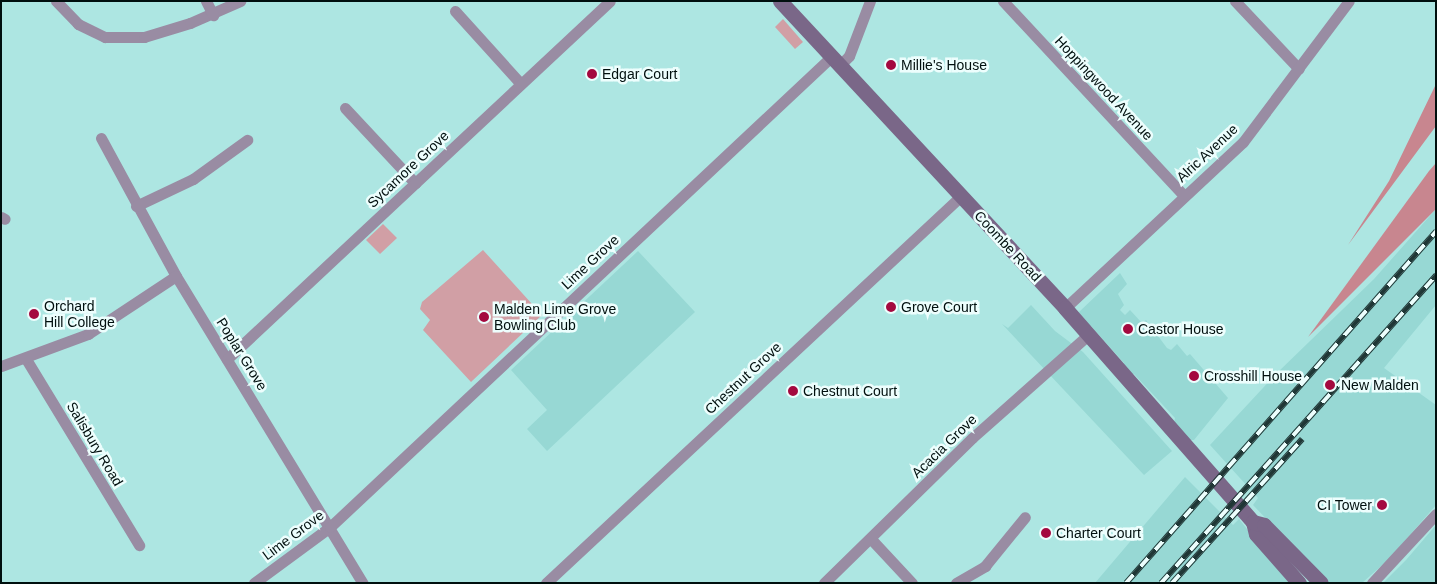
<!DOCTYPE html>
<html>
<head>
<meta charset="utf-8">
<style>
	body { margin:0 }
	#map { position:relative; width:1437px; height:584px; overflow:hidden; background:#ade6e2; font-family:Arial,sans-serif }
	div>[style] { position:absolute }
	.built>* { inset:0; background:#97d8d4 }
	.green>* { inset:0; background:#d19fa5 }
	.forest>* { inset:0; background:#c8868f }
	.street>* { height:11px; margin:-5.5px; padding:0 5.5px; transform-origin:5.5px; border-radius:5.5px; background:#998ca3 }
	.secondary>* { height:15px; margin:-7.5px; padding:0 7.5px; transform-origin:7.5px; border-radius:7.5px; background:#7a6788 }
	.rail>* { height:5.5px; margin-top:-2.75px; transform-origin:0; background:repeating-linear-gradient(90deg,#edfefd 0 11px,#203736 0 22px); box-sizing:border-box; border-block:1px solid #203736 }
	.dots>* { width:14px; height:14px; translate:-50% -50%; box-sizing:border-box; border:2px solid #edfefd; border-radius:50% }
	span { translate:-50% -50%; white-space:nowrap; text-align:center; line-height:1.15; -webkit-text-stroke:5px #edfefd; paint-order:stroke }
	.poi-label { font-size:14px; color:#000f0e }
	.left { translate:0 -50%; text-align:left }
	.right { translate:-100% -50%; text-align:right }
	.street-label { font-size:14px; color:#000f0e }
	.frame { position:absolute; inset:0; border:2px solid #000f0e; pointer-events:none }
</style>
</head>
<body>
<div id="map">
	<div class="built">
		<div style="clip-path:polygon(1436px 209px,1436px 305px,1384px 368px,1436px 405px,1436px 505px,1389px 559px,1362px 583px,1328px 583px,1253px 505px,1258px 498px,1210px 445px,1277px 373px,1374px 279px)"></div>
		<div style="clip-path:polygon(638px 251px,695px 312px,547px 451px,527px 429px,547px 410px,511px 370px)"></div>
		<div style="clip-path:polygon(1120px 273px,1127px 284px,1118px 294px,1124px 305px,1120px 310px,1125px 315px,1130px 310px,1142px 323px,1146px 320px,1167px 348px,1171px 350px,1177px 344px,1187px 356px,1190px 354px,1228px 398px,1194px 440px,1189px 440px,1174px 423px,1175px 418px,1134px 374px,1129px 374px,1122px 365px,1124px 363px,1091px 326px,1089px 328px,1079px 312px)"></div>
		<div style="clip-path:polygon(1031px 305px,1055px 331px,1083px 352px,1172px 451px,1144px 475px,1002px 324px,1008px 328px)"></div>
		<div style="clip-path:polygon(1185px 477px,1233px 525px,1239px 519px,1290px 583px,1095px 583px)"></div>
		<div style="clip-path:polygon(1436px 525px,1436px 583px,1383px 583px,1406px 560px)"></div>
	</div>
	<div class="green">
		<div style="clip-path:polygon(783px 19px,803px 42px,795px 49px,775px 27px)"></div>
		<div style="clip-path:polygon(383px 224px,397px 238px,380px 254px,366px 240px)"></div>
		<div style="clip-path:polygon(483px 250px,542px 315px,471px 382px,423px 330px,430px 320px,420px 309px,422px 302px)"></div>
	</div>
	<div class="forest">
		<div style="clip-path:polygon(1436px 84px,1436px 126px,1348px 245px,1389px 181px)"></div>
		<div style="clip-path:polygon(1436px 163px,1436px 209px,1308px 337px,1429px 171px)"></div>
	</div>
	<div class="street">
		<div style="left:56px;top:1px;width:32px;rotate:46deg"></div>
		<div style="left:78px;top:24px;width:30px;rotate:26deg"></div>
		<div style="left:105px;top:37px;width:39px"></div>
		<div style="left:144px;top:37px;width:48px;rotate:-16.9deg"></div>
		<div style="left:190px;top:23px;width:55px;rotate:-23.7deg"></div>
		<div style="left:206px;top:1px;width:16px;rotate:63deg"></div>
		<div style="left:1003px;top:1px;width:266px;rotate:47.1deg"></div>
		<div style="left:1235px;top:1px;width:93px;rotate:46.7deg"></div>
		<div style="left:455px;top:11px;width:98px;rotate:47.9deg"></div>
		<div style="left:839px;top:66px;width:14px;rotate:-45deg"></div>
		<div style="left:849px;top:56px;width:59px;rotate:-69.1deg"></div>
		<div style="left:345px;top:108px;width:103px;rotate:47deg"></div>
		<div style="left:101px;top:138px;width:157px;rotate:61.5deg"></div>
		<div style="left:176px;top:276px;width:359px;rotate:58.7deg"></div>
		<div style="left:136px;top:206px;width:63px;rotate:-25.3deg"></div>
		<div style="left:193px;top:179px;width:67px;rotate:-35.8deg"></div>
		<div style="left:1px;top:217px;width:4px;rotate:27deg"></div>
		<div style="left:1065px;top:308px;width:243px;rotate:-43deg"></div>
		<div style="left:1243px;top:142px;width:176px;rotate:-53.1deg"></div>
		<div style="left:26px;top:359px;width:218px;rotate:58.7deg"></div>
		<div style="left:227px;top:359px;width:524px;rotate:-43.07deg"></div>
		<div style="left:1px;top:366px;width:93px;rotate:-20.2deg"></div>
		<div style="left:88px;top:334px;width:105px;rotate:-33.4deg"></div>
		<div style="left:871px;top:539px;width:60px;rotate:47deg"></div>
		<div style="left:254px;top:583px;width:94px;rotate:-36.4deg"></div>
		<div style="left:330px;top:527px;width:687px;rotate:-43.17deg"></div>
		<div style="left:546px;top:583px;width:567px;rotate:-43deg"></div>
		<div style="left:824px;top:583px;width:207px;rotate:-44.4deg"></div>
		<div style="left:972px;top:438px;width:155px;rotate:-41.6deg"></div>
		<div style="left:956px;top:583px;width:34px;rotate:-30deg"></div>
		<div style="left:985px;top:566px;width:63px;rotate:-50.8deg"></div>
		<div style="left:1372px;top:583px;width:94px;rotate:-47.2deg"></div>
	</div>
	<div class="secondary">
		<div style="left:780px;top:1px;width:419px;rotate:47.1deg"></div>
		<div style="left:1065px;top:308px;width:285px;rotate:48.7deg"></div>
		<div style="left:1253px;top:522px;width:12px;rotate:76deg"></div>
		<div style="left:1256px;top:534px;width:65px;rotate:48.7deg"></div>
		<div style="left:1253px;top:522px;width:11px;rotate:15deg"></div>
		<div style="left:1264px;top:525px;width:81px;rotate:45.5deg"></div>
	</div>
	<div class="rail">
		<div style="left:1126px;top:583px;width:469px;rotate:-48.6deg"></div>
		<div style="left:1161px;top:583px;width:413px;rotate:-48.2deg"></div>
		<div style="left:1172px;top:583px;width:194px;rotate:-47.9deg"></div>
	</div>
	<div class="dots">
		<div style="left:891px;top:65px;background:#a4093f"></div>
		<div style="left:592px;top:74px;background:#a4093f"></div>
		<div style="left:891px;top:307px;background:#a4093f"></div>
		<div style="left:34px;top:314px;background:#a4093f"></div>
		<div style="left:484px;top:317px;background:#a4093f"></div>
		<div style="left:1128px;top:329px;background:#a4093f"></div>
		<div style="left:1194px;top:376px;background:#a4093f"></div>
		<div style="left:1330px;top:385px;background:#a4093f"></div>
		<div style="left:793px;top:391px;background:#a4093f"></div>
		<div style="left:1382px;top:505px;background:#a4093f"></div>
		<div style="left:1046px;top:533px;background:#a4093f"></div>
	</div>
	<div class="poi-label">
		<span class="left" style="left:901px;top:65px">Millie's House</span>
		<span class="left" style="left:602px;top:74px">Edgar Court</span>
		<span class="left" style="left:44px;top:314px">Orchard<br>Hill College</span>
		<span class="left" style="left:901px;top:307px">Grove Court</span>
		<span class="left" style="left:494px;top:317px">Malden Lime Grove<br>Bowling Club</span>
		<span class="left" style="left:1138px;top:329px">Castor House</span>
		<span class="left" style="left:1204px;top:376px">Crosshill House</span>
		<span class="left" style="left:1341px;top:385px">New Malden</span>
		<span class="left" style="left:803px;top:391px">Chestnut Court</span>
		<span class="right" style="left:1372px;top:505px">CI Tower</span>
		<span class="left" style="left:1056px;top:533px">Charter Court</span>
	</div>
	<div class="street-label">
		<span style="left:1104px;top:88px;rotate:47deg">Hoppingwood Avenue</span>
		<span style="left:1207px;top:153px;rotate:-43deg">Alric Avenue</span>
		<span style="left:408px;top:169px;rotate:-43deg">Sycamore Grove</span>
		<span style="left:1008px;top:246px;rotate:47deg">Coombe Road</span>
		<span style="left:590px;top:262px;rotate:-43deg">Lime Grove</span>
		<span style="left:242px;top:354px;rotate:58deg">Poplar Grove</span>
		<span style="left:743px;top:378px;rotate:-43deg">Chestnut Grove</span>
		<span style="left:95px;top:444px;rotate:59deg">Salisbury Road</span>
		<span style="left:944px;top:446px;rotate:-44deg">Acacia Grove</span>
		<span style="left:293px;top:535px;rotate:-37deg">Lime Grove</span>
	</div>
	<div class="frame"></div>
</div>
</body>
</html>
